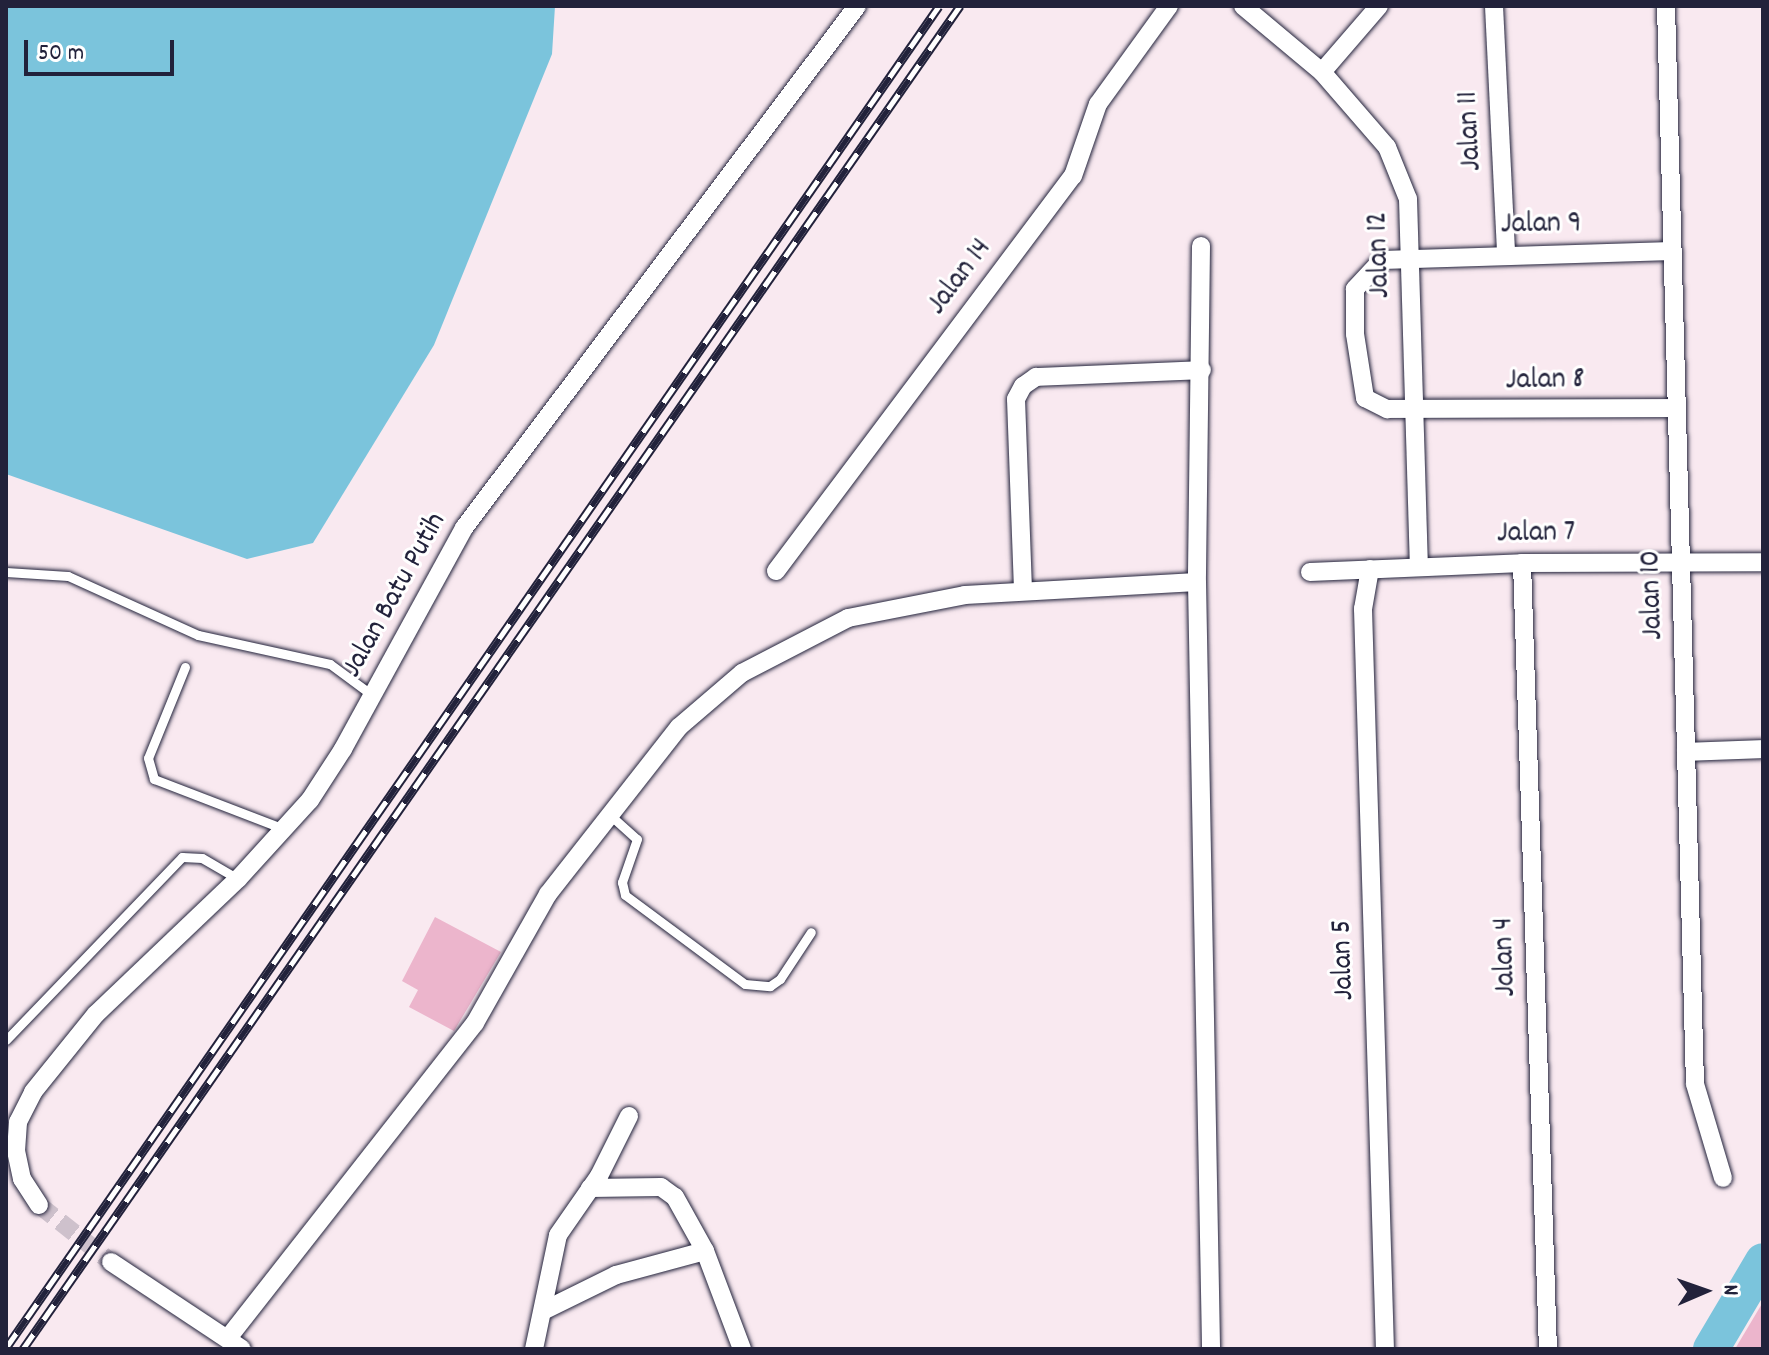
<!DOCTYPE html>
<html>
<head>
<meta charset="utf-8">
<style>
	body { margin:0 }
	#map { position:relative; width:1769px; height:1355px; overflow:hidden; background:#f9e9f0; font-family:Dekko,sans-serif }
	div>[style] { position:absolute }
	.water>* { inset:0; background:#7bc4dc }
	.river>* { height:36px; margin:-18px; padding:0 18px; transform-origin:18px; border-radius:18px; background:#7bc4dc }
	.building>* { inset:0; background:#ecb5cc }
	.minor-tunnel>* { height:18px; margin-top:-9px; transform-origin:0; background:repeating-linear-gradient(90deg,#cec1cc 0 18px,transparent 0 27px) }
	.roads { filter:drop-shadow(0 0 2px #22223b) drop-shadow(0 0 2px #22223b) }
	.service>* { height:9px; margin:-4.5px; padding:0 4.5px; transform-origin:4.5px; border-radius:4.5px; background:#fff }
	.minor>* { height:18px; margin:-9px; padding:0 9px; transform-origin:9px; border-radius:9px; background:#fff }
	.rail>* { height:9px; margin-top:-4.5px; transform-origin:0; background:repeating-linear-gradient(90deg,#fff 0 18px,#22223b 0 36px); box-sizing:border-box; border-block:2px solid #22223b }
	span { translate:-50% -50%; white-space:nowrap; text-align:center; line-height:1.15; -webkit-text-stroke:6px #fff; paint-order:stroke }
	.street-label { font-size:30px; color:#22223b }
	.frame { position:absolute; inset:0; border:8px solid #22223b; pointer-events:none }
	.north { position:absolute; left:1665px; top:1251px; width:80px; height:80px; -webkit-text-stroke:6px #fff; paint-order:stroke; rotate:88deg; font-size:22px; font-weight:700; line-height:32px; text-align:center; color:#22223b }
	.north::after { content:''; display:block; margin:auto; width:28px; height:36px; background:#22223b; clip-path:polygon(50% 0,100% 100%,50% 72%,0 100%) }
	.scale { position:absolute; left:24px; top:40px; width:150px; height:36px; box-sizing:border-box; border:4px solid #22223b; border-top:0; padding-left:10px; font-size:24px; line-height:28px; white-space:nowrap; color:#22223b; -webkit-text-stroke:6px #fff; paint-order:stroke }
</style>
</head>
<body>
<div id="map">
	<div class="water">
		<div style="clip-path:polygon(6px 6px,555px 6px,552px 54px,434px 345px,313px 543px,247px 559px,6px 474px)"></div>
	</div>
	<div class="river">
		<div style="left:1711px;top:1349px;width:102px;rotate:-59.4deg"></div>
	</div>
	<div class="building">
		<div style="clip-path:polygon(435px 917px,501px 952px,454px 1031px,409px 1007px,418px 990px,402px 981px)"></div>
		<div style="clip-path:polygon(1763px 1302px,1763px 1349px,1735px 1349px)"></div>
	</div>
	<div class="minor-tunnel">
		<div style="left:39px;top:1205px;width:92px;rotate:38.4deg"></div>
	</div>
	<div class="roads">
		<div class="service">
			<div style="left:6px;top:572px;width:62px;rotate:3.7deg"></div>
			<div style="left:68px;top:576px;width:143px;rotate:24.4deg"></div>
			<div style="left:198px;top:635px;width:135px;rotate:12.4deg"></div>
			<div style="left:330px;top:664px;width:52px;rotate:36.4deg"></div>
			<div style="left:185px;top:667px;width:98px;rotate:112.1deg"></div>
			<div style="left:148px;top:758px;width:22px;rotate:74deg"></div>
			<div style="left:154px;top:779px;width:139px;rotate:21deg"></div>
			<div style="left:610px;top:815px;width:36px;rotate:42deg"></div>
			<div style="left:637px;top:839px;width:46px;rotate:109.2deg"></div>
			<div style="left:622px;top:882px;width:13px;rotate:77deg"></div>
			<div style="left:625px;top:895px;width:149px;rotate:36.6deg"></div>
			<div style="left:745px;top:984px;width:25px;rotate:5deg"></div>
			<div style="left:770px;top:986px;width:12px;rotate:-35deg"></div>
			<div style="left:780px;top:979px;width:56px;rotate:-56.6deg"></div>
			<div style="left:6px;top:1040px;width:254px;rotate:-46.1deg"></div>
			<div style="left:182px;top:857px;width:20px;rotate:3deg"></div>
			<div style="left:202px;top:858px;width:42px;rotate:30.3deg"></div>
		</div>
		<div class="minor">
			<div style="left:1243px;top:6px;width:103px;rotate:39.9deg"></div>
			<div style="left:1322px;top:72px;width:99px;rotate:49.1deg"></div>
			<div style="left:1387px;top:147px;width:56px;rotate:68deg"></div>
			<div style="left:1408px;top:199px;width:368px;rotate:88.3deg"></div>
			<div style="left:1494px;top:6px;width:248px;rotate:87.2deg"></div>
			<div style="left:1666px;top:6px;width:1078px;rotate:88.46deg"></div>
			<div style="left:1695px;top:1084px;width:98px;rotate:73.4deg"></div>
			<div style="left:1322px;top:72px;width:87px;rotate:-49.2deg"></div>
			<div style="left:1201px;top:246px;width:336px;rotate:90.7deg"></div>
			<div style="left:1197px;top:582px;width:767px;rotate:88.95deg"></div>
			<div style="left:1672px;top:251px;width:290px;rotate:178.2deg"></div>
			<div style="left:1382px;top:260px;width:40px;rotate:133deg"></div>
			<div style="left:1355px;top:289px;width:45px;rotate:90deg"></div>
			<div style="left:1355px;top:334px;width:65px;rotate:81.1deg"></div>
			<div style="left:1365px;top:398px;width:25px;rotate:27deg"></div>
			<div style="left:1387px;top:409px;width:290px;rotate:-0.2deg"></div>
			<div style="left:1522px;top:563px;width:786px;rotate:88.11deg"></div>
			<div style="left:1370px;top:569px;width:41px;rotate:99.9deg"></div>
			<div style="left:1363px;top:609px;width:740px;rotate:88.3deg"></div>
			<div style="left:776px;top:571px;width:494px;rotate:-53.1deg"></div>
			<div style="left:1073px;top:176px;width:76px;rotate:-70.9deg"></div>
			<div style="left:1098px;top:104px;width:121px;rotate:-54.1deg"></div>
			<div style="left:1310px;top:572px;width:212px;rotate:-2.4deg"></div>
			<div style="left:1522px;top:563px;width:241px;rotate:-0.2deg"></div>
			<div style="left:1023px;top:590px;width:191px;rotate:-92.1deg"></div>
			<div style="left:1016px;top:399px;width:15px;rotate:-62deg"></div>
			<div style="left:1023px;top:386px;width:16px;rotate:-35deg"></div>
			<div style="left:1036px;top:377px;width:166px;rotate:-2.4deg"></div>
			<div style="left:1686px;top:752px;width:77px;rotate:-2.2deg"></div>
			<div style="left:590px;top:1188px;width:71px;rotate:-0.8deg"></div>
			<div style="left:661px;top:1187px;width:17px;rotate:36deg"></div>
			<div style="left:675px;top:1197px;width:62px;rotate:60.9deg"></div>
			<div style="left:705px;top:1251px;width:105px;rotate:69.3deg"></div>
			<div style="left:39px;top:1205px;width:31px;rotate:-123deg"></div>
			<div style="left:22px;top:1179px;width:29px;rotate:-102deg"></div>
			<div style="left:16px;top:1151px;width:29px;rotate:-86deg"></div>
			<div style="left:18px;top:1122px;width:34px;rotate:-63deg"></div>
			<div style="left:33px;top:1092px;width:100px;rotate:-51.1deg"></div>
			<div style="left:96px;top:1014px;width:196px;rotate:-43.6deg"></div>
			<div style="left:238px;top:879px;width:107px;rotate:-47.7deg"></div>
			<div style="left:310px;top:800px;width:61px;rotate:-57.1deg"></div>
			<div style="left:343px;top:749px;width:252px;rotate:-61.3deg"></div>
			<div style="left:464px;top:528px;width:653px;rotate:-53.02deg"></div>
			<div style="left:111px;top:1262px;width:157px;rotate:33.6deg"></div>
			<div style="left:545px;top:1310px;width:79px;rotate:-26.2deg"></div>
			<div style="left:616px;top:1275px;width:92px;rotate:-15.1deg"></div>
			<div style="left:228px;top:1338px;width:400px;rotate:-51.9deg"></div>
			<div style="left:475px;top:1023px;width:148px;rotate:-60.5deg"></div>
			<div style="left:548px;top:894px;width:212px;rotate:-51.9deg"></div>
			<div style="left:679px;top:727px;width:83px;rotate:-40.6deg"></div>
			<div style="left:742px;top:673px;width:119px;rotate:-27.4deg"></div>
			<div style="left:848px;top:618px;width:119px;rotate:-11.1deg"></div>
			<div style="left:965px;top:595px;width:232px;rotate:-3.2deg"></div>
			<div style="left:534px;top:1349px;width:116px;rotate:-78.1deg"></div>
			<div style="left:558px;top:1235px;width:72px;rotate:-55.2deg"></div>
			<div style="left:599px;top:1176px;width:67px;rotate:-63.4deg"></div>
		</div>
	</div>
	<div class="rail">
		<div style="left:6px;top:1348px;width:1634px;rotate:-55.19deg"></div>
		<div style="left:23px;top:1349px;width:1638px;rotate:-55.1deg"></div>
	</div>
	<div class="street-label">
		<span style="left:1472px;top:131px;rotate:-93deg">Jalan 11</span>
		<span style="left:1541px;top:226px;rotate:-1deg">Jalan 9</span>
		<span style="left:1381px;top:255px;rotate:-92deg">Jalan 12</span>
		<span style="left:961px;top:278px;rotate:-53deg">Jalan 14</span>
		<span style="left:1545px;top:382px;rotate:-1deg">Jalan 8</span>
		<span style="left:1536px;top:535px;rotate:-1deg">Jalan 7</span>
		<span style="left:1654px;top:595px;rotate:-92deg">Jalan 10</span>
		<span style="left:396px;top:596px;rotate:-61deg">Jalan Batu Putih</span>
		<span style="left:1507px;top:957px;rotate:-92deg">Jalan 4</span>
		<span style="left:1345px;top:960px;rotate:-92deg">Jalan 5</span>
	</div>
	<div class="frame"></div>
	<div class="north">N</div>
	<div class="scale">50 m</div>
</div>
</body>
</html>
